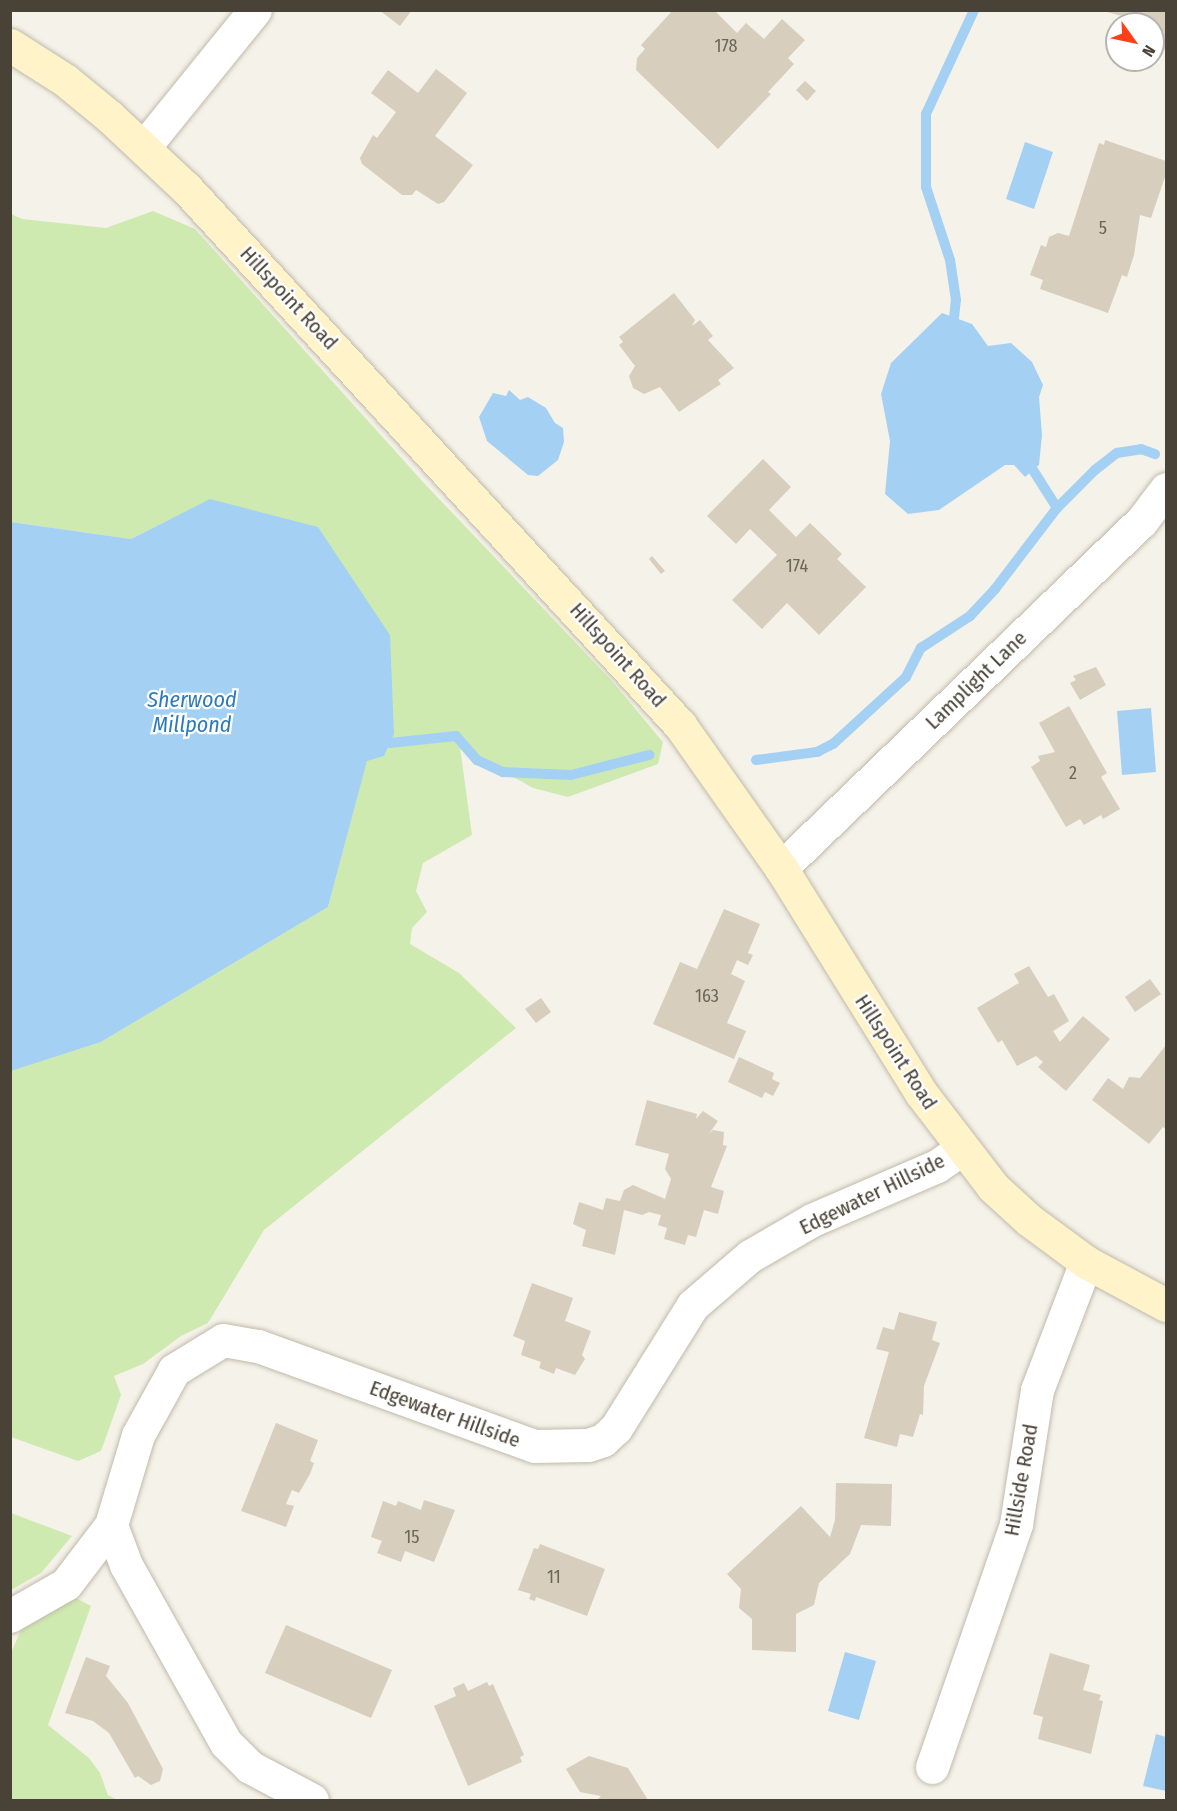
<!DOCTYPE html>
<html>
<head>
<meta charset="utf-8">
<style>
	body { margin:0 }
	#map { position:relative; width:1177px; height:1811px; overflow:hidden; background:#f5f2e9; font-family:"Fira Sans Condensed",sans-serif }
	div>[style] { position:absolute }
	.green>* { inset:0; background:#cfeab1 }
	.water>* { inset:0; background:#a4d1f3 }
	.stream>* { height:10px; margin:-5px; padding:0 5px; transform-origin:5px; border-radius:5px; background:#a4d1f3 }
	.building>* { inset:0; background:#d7cebe }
	.roads { filter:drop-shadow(0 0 2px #c1baab) drop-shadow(0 0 2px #c1baab) }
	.street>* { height:33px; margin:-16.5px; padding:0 16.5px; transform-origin:16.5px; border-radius:16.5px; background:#fff }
	.secondary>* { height:33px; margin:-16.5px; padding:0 16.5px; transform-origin:16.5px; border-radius:16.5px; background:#fff3ca }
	span { translate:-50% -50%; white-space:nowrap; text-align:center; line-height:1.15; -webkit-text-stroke:4.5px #fff; paint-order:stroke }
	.number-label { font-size:18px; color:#6c6659 }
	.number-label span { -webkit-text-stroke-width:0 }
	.street-label { font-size:21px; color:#494337 }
	.water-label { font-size:22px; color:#2b7bba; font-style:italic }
	.frame { position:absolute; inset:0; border:12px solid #494337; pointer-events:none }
	.north { position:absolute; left:1105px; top:12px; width:60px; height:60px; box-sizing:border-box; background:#fff; border:2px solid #b6b4af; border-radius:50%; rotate:123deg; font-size:16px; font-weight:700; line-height:24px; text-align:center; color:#494337 }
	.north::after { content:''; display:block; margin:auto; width:21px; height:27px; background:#ff3f17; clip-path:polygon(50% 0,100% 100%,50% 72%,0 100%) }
</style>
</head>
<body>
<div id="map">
	<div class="green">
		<div style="clip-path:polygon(153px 211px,195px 229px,424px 483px,612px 681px,663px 742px,658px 764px,568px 797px,533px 788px,460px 747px,472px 835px,423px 863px,416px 891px,427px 912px,412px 928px,410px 944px,459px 973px,516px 1028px,264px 1230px,208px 1323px,181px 1336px,143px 1364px,114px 1376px,121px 1395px,101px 1451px,78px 1461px,11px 1437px,10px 1071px,101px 1042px,328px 907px,367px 760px,211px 499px,131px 539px,11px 522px,11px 214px,22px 219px,106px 228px)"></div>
		<div style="clip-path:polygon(11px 1513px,72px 1536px,41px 1573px,11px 1590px)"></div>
		<div style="clip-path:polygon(68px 1594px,91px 1606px,48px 1725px,89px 1758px,100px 1773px,108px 1795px,117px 1800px,11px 1800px,11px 1653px,23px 1625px)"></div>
	</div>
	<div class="water">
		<div style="clip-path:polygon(1025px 142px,1053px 152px,1034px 209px,1006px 199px)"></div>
		<div style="clip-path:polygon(942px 313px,972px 324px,988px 346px,1011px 343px,1032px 362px,1043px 385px,1039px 397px,1042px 435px,1039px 465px,1025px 477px,1014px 465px,1005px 465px,939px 510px,908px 514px,885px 494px,890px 441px,881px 394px,891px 363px)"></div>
		<div style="clip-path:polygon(509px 390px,520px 400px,528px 397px,546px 408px,555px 423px,563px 428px,564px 442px,558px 460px,538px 476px,528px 475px,487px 441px,479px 417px,493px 393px,506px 396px)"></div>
		<div style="clip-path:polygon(210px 499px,318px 527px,390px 635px,394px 734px,384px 756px,367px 761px,328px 907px,101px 1042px,11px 1071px,11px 522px,131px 539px)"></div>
		<div style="clip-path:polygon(1151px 708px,1156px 772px,1122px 775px,1117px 711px)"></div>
		<div style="clip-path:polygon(845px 1652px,876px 1661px,859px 1720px,828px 1711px)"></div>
		<div style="clip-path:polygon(1156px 1734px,1166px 1737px,1166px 1791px,1143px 1786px)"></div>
	</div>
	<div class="stream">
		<div style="left:954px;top:318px;width:18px;rotate:-84deg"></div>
		<div style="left:956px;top:300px;width:40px;rotate:-98.5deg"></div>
		<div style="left:950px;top:260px;width:77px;rotate:-108.2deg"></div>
		<div style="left:926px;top:187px;width:73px;rotate:-90deg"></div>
		<div style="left:926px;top:114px;width:115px;rotate:-65.2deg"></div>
		<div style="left:1033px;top:470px;width:45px;rotate:57.7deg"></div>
		<div style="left:390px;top:743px;width:66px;rotate:-6.1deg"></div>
		<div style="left:456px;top:736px;width:32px;rotate:49deg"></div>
		<div style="left:477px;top:760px;width:29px;rotate:25deg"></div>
		<div style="left:503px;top:772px;width:68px;rotate:2.5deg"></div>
		<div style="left:571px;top:775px;width:81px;rotate:-14.4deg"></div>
		<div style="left:756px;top:760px;width:62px;rotate:-7.5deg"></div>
		<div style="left:817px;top:752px;width:18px;rotate:-27deg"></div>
		<div style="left:833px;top:744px;width:99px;rotate:-42.5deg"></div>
		<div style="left:906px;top:677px;width:33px;rotate:-63deg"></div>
		<div style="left:921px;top:648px;width:59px;rotate:-33.1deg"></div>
		<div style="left:970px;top:616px;width:37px;rotate:-47deg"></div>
		<div style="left:995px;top:589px;width:102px;rotate:-52.6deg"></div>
		<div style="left:1057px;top:508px;width:54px;rotate:-45deg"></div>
		<div style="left:1095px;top:470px;width:28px;rotate:-38deg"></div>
		<div style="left:1117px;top:453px;width:24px;rotate:-9deg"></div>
		<div style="left:1141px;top:449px;width:15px;rotate:20deg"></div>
	</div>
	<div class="building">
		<div style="clip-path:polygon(379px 10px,412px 10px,400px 26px)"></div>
		<div style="clip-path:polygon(673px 10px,714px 10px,737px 33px,746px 23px,764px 39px,782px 19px,805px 40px,788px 58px,794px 64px,768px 92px,771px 94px,718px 149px,636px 70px,637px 58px,645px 49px,641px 45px)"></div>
		<div style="clip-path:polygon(1099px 10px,1166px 10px,1166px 50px,1153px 49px,1153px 24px)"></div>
		<div style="clip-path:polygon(436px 69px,467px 93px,435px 136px,473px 165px,444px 202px,438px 204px,416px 190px,412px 195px,402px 195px,362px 164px,360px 158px,373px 135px,377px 138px,396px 112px,371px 93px,388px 70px,418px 93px)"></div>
		<div style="clip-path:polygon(805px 81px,816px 91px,807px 101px,796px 90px)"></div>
		<div style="clip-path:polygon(1105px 140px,1166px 161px,1166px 174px,1151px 218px,1140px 215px,1134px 255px,1127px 277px,1122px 275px,1108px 313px,1040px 289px,1043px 280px,1030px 275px,1041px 245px,1046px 247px,1049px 237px,1058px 233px,1069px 236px,1099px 143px,1104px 145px)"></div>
		<div style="clip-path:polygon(674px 293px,695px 320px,692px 326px,700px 320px,713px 336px,708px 340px,734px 368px,718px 380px,721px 384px,679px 412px,660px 387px,644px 394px,633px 388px,629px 376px,635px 366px,619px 345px,623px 342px,619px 337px)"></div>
		<div style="clip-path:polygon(763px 459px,791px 487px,769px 510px,796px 537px,810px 523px,842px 554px,837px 559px,866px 587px,819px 635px,787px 603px,762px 629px,732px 600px,777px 555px,750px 529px,736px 544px,707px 516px)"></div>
		<div style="clip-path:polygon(652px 556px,665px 571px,661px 574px,649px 559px)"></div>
		<div style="clip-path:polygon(1096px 667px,1106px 685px,1080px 700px,1070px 683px,1076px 680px,1073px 676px)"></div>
		<div style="clip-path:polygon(1069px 706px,1107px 773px,1101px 777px,1120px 809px,1103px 819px,1101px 815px,1084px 825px,1080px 819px,1066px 827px,1031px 767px,1040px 761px,1038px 756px,1055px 752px,1039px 723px)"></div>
		<div style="clip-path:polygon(724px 909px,760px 924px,748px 953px,753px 955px,748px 965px,737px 960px,731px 974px,745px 981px,727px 1023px,746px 1031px,734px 1059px,653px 1024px,680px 962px,697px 969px)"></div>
		<div style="clip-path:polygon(1029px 966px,1048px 997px,1054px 994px,1069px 1021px,1053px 1031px,1060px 1042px,1083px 1016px,1110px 1039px,1066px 1091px,1038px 1067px,1043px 1062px,1036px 1056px,1017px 1066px,1002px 1040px,998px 1043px,977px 1008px,1019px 983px,1014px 974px)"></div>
		<div style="clip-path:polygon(1150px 979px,1161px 994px,1135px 1012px,1125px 997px)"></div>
		<div style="clip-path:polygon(541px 998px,551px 1012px,536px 1023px,525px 1009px)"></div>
		<div style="clip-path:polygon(1166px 1045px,1166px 1129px,1163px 1127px,1149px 1144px,1092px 1100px,1108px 1078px,1123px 1089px,1129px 1077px,1140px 1078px)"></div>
		<div style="clip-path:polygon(739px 1057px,774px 1073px,772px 1079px,780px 1083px,773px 1096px,765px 1092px,762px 1098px,728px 1082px)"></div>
		<div style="clip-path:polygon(647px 1100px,697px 1114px,696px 1119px,703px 1111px,718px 1121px,709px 1134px,713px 1130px,724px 1132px,723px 1145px,727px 1146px,711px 1187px,724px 1191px,718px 1214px,704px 1210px,696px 1237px,688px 1235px,685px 1245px,664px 1239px,667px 1228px,658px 1225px,661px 1215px,649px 1212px,642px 1215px,624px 1210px,615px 1255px,582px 1246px,586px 1230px,573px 1224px,579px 1202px,603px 1210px,606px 1198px,620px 1201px,624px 1190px,633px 1185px,665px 1199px,671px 1179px,665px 1169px,669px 1154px,635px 1145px)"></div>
		<div style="clip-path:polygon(532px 1283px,573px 1298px,565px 1321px,591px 1331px,582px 1355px,585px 1359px,575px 1375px,556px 1368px,554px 1374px,539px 1368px,541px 1362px,521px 1355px,525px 1341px,513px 1336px)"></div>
		<div style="clip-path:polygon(899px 1312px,937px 1322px,932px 1340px,940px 1343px,924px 1386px,923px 1415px,920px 1414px,913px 1437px,900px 1434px,897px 1447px,864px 1438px,889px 1352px,876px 1349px,883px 1327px,894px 1330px)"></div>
		<div style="clip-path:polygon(276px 1423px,318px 1440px,310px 1461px,314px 1463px,310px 1474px,299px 1493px,292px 1490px,286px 1504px,294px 1506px,286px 1527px,241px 1511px)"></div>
		<div style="clip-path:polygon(836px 1483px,892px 1484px,891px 1526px,861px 1525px,850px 1554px,819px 1583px,814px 1605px,796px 1614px,796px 1652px,752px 1650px,752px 1619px,739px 1608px,741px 1589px,727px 1574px,801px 1506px,830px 1537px,835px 1520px)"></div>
		<div style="clip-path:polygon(424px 1500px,455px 1510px,434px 1562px,405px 1551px,401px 1562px,377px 1553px,382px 1541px,371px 1537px,383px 1501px,396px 1506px,398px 1501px,421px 1510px)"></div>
		<div style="clip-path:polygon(540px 1544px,605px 1569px,587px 1616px,536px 1597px,535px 1601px,529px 1599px,531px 1594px,518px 1590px,534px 1548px,538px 1549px)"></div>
		<div style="clip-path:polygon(286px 1625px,392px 1670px,371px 1718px,265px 1673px)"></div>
		<div style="clip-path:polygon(1050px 1653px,1090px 1665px,1083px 1690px,1101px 1695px,1099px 1700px,1103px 1701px,1091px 1754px,1038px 1739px,1043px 1717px,1033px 1714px)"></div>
		<div style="clip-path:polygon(86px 1657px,110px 1666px,106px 1676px,128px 1703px,163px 1769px,160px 1781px,151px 1785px,138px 1776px,135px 1778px,109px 1733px,93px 1721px,65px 1713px)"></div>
		<div style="clip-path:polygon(487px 1682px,489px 1686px,493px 1684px,524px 1755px,520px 1757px,522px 1762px,468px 1786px,434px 1706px,456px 1696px,453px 1688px,464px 1683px,468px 1691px)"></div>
		<div style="clip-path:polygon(589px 1756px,628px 1768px,648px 1800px,597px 1800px,601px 1796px,580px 1792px,566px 1769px)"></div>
	</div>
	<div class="roads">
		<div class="street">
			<div style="left:144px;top:147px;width:176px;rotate:-51deg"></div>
			<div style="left:781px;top:868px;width:499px;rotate:-43.9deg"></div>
			<div style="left:1141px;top:522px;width:41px;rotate:-52.9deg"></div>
			<div style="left:111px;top:1525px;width:43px;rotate:69.4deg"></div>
			<div style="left:126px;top:1565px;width:204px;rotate:60.7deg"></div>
			<div style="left:226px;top:1743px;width:34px;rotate:45deg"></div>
			<div style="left:250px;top:1767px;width:70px;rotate:28deg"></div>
			<div style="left:10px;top:1616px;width:64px;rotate:-29.7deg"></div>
			<div style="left:66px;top:1584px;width:74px;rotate:-52.7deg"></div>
			<div style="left:111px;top:1525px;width:94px;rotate:-73.3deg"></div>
			<div style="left:138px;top:1435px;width:74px;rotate:-61deg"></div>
			<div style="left:174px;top:1370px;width:57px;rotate:-31.5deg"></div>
			<div style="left:223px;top:1340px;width:36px;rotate:10deg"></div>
			<div style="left:258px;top:1346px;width:294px;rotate:19.9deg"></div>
			<div style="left:534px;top:1446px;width:54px;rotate:-1.1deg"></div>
			<div style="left:588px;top:1445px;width:16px;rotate:-18deg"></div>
			<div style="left:603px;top:1440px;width:18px;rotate:-43deg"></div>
			<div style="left:616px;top:1428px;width:145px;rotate:-58deg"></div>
			<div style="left:693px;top:1305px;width:75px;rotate:-40.7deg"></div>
			<div style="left:750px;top:1256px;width:72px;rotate:-30.1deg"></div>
			<div style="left:812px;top:1220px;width:136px;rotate:-23.4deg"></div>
			<div style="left:937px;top:1166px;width:29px;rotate:-35deg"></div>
			<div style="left:932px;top:1767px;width:257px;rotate:-70.9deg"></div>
			<div style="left:1016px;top:1524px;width:136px;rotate:-81.1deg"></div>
			<div style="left:1037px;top:1390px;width:137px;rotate:-69.1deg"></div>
		</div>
		<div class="secondary">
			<div style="left:10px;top:45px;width:65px;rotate:32.5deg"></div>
			<div style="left:65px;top:80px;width:58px;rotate:39.4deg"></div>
			<div style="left:110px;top:117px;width:104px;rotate:43.1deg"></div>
			<div style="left:186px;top:188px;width:730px;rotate:47.39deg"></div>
			<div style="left:680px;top:725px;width:175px;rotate:54.8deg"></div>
			<div style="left:781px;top:868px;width:265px;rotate:58.1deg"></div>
			<div style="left:921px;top:1093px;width:118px;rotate:52.5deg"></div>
			<div style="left:993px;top:1187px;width:49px;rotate:42.5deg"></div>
			<div style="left:1029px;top:1220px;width:71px;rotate:36.4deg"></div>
			<div style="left:1086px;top:1262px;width:91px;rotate:28.3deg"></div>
		</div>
	</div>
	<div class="number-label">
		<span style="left:726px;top:46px">178</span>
		<span style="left:1103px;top:228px">5</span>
		<span style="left:797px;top:566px">174</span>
		<span style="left:1073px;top:773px">2</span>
		<span style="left:707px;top:996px">163</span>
		<span style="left:412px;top:1537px">15</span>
		<span style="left:554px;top:1577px">11</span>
	</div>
	<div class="street-label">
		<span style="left:289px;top:298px;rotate:47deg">Hillspoint Road</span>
		<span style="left:618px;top:655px;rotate:48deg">Hillspoint Road</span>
		<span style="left:976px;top:680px;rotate:-44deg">Lamplight Lane</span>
		<span style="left:896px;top:1052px;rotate:57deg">Hillspoint Road</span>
		<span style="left:872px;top:1194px;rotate:-26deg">Edgewater Hillside</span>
		<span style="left:445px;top:1414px;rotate:20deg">Edgewater Hillside</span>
		<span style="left:1021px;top:1480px;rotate:-80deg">Hillside Road</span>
	</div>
	<div class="water-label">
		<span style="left:192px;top:712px">Sherwood<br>Millpond</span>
	</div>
	<div class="frame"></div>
	<div class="north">N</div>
</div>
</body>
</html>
